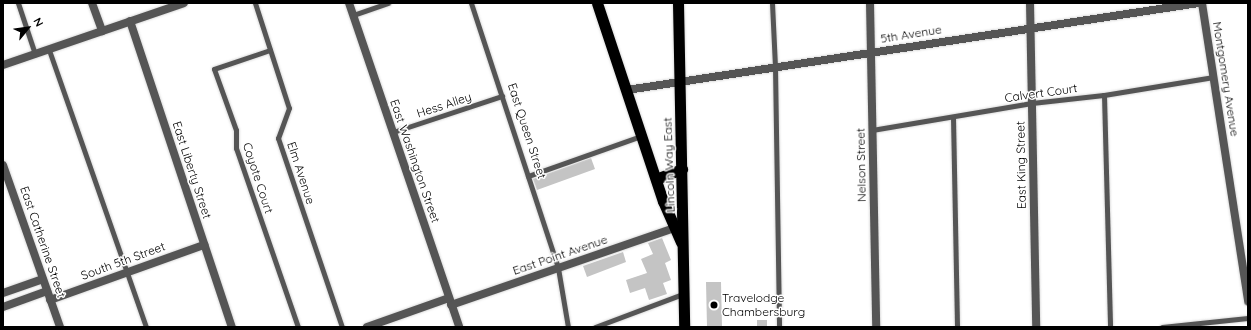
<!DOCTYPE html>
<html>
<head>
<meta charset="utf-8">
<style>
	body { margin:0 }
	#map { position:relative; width:1251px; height:330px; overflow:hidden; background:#fff; font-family:Quicksand,sans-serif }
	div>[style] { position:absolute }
	.building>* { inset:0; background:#c4c4c4 }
	.roads { filter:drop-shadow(0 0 1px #dbdbdb) drop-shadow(0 0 1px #dbdbdb) }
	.service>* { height:5px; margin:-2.5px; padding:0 2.5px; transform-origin:2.5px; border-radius:2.5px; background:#555 }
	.minor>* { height:8px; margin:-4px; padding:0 4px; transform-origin:4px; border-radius:4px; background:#555 }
	.tertiary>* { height:8px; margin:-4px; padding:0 4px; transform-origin:4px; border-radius:4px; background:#555 }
	.trunk>* { height:11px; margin:-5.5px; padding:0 5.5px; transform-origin:5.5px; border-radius:5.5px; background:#000 }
	.dots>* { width:11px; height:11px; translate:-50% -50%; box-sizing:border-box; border:2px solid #fff; border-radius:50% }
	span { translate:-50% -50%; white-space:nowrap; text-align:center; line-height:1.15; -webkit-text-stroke:3px #fff; paint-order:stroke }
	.street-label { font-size:12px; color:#000 }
	.poi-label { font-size:12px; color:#000 }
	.left { translate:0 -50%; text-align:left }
	.frame { position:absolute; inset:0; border:4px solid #000; pointer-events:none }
	.north { position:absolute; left:8px; top:8px; width:40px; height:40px; -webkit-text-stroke:3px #fff; paint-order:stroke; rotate:61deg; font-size:11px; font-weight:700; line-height:16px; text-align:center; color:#000 }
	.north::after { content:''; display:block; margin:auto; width:14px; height:18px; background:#000; clip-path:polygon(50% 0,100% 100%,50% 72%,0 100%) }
</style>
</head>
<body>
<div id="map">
	<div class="building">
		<div style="clip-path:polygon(591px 158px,595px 169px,537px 190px,533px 179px)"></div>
		<div style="clip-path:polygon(662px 238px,671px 260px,665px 263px,671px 280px,663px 283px,667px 294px,649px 300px,645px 288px,630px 293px,626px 280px,647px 273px,641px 259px,653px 254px,648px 243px)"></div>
		<div style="clip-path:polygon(623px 252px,626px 262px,587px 277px,583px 266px)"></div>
		<div style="clip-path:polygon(706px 282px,721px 282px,722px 327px,707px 327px)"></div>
		<div style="clip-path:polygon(757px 320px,767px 320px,767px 327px,757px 327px)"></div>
	</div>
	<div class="roads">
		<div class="service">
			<div style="left:18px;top:3px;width:54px;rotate:71.6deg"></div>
			<div style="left:255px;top:3px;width:110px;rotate:72.1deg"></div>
			<div style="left:289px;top:108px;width:32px;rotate:110deg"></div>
			<div style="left:278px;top:138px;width:200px;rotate:71.3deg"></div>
			<div style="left:471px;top:3px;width:279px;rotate:71.8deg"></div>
			<div style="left:558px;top:268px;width:60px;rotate:80.4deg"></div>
			<div style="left:772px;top:3px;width:64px;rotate:87.3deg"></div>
			<div style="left:775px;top:67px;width:260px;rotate:89.1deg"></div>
			<div style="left:353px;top:15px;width:37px;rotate:-19deg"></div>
			<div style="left:49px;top:50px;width:293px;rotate:70.7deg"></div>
			<div style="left:270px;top:50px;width:59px;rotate:161.3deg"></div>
			<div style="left:214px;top:69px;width:65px;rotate:70.2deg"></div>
			<div style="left:236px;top:130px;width:18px;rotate:90deg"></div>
			<div style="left:236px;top:148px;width:189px;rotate:70.9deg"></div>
			<div style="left:1104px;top:95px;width:232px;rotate:88.5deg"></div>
			<div style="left:953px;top:117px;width:210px;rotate:88.9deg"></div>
			<div style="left:872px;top:130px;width:162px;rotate:-9.6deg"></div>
			<div style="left:1032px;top:103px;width:72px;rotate:-6.3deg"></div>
			<div style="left:1104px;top:95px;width:111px;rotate:-9.3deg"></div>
			<div style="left:393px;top:132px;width:115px;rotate:-18.3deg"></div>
			<div style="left:528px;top:176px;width:120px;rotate:-19.5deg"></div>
			<div style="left:595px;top:327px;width:94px;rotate:-20.6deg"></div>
			<div style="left:1162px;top:327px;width:86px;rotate:-6deg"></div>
		</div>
		<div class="minor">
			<div style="left:92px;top:3px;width:30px;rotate:70deg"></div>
			<div style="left:349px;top:3px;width:342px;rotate:71.2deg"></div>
			<div style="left:870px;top:3px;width:324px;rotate:88.9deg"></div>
			<div style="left:1202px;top:3px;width:302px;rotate:81.2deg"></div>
			<div style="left:130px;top:21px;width:323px;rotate:71.6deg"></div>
			<div style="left:3px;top:165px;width:172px;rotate:70.6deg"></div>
			<div style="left:3px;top:293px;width:42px;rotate:-19.3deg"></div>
			<div style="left:50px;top:300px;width:164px;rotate:-19.7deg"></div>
			<div style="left:451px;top:305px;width:237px;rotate:-19deg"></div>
			<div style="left:3px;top:307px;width:47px;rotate:-20deg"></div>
			<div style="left:367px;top:327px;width:87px;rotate:-19.5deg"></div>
		</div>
		<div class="tertiary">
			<div style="left:1030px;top:3px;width:324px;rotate:88.9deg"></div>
			<div style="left:3px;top:65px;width:191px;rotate:-18.9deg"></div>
			<div style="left:627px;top:90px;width:579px;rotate:-8.65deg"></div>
		</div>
		<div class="trunk">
			<div style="left:597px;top:3px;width:209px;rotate:71.6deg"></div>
			<div style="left:663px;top:201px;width:45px;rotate:66.3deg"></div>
			<div style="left:678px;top:3px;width:324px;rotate:88.9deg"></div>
			<div style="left:656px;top:179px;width:28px;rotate:-21deg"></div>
		</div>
	</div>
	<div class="dots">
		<div style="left:714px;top:305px;background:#000"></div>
	</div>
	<div class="street-label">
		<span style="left:911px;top:34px;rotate:-9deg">5th Avenue</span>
		<span style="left:1226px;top:79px;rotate:81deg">Montgomery Avenue</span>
		<span style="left:1041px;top:93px;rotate:-8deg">Calvert Court</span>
		<span style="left:444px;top:105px;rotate:-18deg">Hess Alley</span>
		<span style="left:527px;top:131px;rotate:72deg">East Queen Street</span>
		<span style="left:415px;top:161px;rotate:71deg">East Washington Street</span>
		<span style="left:669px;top:165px;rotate:-92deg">Lincoln Way East</span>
		<span style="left:861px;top:165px;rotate:-91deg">Nelson Street</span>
		<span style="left:1021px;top:165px;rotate:-91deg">East King Street</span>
		<span style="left:192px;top:170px;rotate:72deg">East Liberty Street</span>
		<span style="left:301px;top:173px;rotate:72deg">Elm Avenue</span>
		<span style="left:258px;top:178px;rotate:72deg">Coyote Court</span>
		<span style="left:43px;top:242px;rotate:71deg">East Catherine Street</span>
		<span style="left:560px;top:255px;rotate:-19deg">East Point Avenue</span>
		<span style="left:123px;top:261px;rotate:-20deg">South 5th Street</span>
	</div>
	<div class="poi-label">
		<span class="left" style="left:722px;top:305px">Travelodge<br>Chambersburg</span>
	</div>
	<div class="frame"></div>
	<div class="north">N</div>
</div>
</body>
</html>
